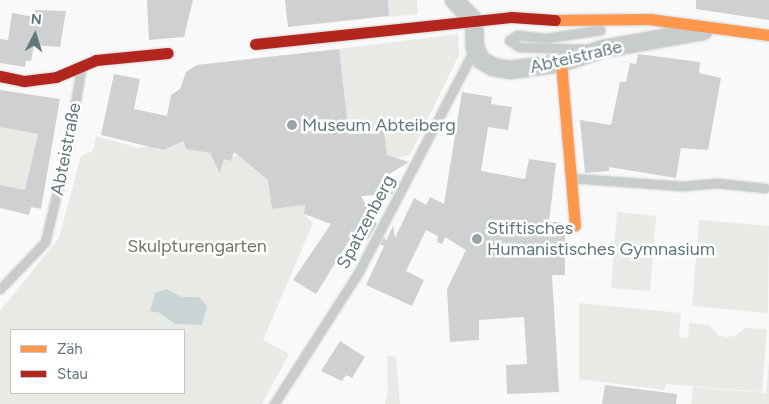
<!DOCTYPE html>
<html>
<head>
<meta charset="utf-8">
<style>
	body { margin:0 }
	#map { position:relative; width:769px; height:404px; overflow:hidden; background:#f9f9f9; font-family:Figtree,sans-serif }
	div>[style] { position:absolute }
	.green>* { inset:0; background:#e8eae6 }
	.water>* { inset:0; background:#c9d5d5 }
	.building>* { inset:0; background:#ced0d1 }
	.roads { filter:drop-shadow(0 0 1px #d4d5d6) drop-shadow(0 0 1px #d4d5d6) }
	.lane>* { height:9px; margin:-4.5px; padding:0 4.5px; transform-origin:4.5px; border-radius:4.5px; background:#c9cccd }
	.street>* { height:18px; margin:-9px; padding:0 9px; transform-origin:9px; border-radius:9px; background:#c9cccd }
	.slow>* { height:11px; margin:-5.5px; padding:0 5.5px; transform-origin:5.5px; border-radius:5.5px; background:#ff974d }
	.jam>* { height:11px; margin:-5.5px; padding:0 5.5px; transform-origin:5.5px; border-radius:5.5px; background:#b3261e }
	.dots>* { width:14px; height:14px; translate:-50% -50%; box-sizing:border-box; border:2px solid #fff; border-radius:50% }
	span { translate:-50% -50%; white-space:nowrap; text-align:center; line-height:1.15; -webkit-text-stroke:5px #fff; paint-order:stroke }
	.street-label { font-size:18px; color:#60777c }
	.poi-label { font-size:18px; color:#60777c }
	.left { translate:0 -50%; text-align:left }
	.park-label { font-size:18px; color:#6e7a64 }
	.legend { position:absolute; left:10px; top:329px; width:175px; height:65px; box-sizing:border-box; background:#fff; border:1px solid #bfc9cb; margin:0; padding:6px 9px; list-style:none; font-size:15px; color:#60777c }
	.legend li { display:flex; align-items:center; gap:10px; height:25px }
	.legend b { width:25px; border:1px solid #bfc9cb }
	.north { position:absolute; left:10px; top:10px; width:50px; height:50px; -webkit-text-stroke:4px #fff; paint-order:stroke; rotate:5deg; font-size:14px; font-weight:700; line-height:20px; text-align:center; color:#60777c }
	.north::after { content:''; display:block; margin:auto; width:18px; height:22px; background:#60777c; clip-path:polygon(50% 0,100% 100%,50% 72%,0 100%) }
</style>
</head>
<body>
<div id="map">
	<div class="green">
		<div style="clip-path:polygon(388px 0,417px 0,418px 14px,389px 17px)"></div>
		<div style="clip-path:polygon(458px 34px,459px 55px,410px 155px,387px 159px,384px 131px,349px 134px,339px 49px)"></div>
		<div style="clip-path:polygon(0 127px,38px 134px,24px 196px,0 185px)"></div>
		<div style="clip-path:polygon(evenodd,180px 135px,186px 149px,210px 153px,214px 162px,222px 163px,224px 159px,245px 154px,281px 190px,270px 192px,272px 209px,305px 205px,304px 214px,313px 223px,263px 340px,289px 354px,262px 404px,0 404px,0 311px,59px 238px,81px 156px,93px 151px,96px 136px,139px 148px,153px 145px,157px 150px,163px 150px,180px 135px,11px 330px,184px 330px,184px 393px,11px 393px,11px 330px)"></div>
		<div style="clip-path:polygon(617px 212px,656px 216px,650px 291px,611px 288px)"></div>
		<div style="clip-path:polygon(699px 220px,769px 226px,768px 313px,692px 306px)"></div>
		<div style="clip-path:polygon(579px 303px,681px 313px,679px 337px,688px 338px,689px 323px,709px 325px,718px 335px,726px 337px,735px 336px,745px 328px,767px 329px,762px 392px,666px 384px,664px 390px,579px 379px)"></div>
		<div style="clip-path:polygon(387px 356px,396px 357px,400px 404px,385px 404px,388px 390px)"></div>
		<div style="clip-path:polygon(769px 360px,769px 404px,691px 404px,693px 387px,766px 393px)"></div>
	</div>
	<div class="water">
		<div style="clip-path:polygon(166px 289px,182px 297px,199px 297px,207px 306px,202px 325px,175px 324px,160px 313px,150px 311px,155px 293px)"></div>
	</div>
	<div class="building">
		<div style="clip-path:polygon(147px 0,193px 0,184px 37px,149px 40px)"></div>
		<div style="clip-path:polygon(285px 0,388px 0,389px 16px,288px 27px)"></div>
		<div style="clip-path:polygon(696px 0,769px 0,769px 20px,696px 9px)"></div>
		<div style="clip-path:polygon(35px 10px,66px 11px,60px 47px,34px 45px,31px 61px,26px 61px,25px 67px,0 63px,0 39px,8px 40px,12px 13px,34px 17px)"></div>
		<div style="clip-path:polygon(339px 49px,349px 134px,384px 131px,387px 155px,409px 162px,388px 175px,388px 183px,396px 187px,392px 194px,361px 196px,377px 224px,368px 239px,354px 233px,316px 294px,293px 280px,331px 224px,304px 214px,305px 205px,272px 209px,268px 180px,234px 152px,231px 161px,224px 159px,220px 173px,210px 153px,186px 149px,183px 141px,163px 150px,101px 135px,114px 74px,140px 79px,134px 109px,167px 116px,171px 95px,180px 89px,186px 72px,197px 65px)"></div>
		<div style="clip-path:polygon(638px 54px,700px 62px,699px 73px,721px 78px,708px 150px,681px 148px,676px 178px,609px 167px,609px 171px,585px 173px,580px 120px,611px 125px,620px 82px,626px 82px,630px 63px,636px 64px)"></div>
		<div style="clip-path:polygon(0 90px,60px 99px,41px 209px,31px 207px,29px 215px,0 208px,0 185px,25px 190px,38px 134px,0 127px)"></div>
		<div style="clip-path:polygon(462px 92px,492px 97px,491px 104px,512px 107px,508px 130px,488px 127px,481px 171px,525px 179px,529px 159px,556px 163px,549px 222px,561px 222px,565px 234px,565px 275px,552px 275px,559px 392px,507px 394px,506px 365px,527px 364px,524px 317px,479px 320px,479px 340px,450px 342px,447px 289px,466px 250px,445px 237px,442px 244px,437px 242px,438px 236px,426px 230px,406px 271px,424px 280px,412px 306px,366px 285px,384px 246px,380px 244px,384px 237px,386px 241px,393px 226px,395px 238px,414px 198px,426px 205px,430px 197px,444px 204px)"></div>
		<div style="clip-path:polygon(340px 341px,365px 357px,352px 378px,346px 375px,342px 381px,321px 371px)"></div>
		<div style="clip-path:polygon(605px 385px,677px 394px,676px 404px,602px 404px)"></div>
	</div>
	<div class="roads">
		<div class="lane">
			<div style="left:586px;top:49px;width:67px;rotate:-178.3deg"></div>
			<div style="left:519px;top:47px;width:12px;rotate:-145deg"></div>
			<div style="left:509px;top:40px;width:9px;rotate:-32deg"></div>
			<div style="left:517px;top:35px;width:29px;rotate:6deg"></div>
			<div style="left:546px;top:38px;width:55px;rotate:-8.4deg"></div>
			<div style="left:572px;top:178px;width:110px;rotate:4.2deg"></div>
			<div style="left:682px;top:186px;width:35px;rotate:-5deg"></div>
			<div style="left:717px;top:183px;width:48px;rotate:5.9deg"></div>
			<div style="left:0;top:289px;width:65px;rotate:-46.2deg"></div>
			<div style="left:45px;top:242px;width:94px;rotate:-76.4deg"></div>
			<div style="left:67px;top:151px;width:83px;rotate:-80.3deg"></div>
			<div style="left:274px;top:404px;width:156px;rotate:-57.3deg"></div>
			<div style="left:358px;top:273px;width:254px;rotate:-62.5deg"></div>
		</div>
		<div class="street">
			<div style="left:454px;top:0;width:29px;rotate:46deg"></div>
			<div style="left:474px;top:21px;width:27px;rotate:88deg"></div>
			<div style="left:475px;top:48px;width:13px;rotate:63deg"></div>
			<div style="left:481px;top:60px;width:14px;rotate:30deg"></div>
			<div style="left:493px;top:67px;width:17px;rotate:10deg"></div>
			<div style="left:510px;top:70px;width:51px;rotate:-7.8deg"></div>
			<div style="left:561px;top:63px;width:44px;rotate:-18.4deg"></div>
			<div style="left:603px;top:49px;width:102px;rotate:-10.2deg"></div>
		</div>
		<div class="slow">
			<div style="left:555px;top:20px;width:94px;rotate:-0.6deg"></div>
			<div style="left:649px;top:19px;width:121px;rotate:7.6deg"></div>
			<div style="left:561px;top:63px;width:163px;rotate:85.1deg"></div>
		</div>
		<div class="jam">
			<div style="left:255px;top:44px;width:257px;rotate:-6deg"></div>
			<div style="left:511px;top:17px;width:44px;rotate:3.9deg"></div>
			<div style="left:0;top:76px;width:25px;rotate:12deg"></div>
			<div style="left:24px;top:81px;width:32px;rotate:-7deg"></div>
			<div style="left:56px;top:77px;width:43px;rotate:-23deg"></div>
			<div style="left:96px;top:60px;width:72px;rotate:-5.6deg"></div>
		</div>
	</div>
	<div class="dots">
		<div style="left:292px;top:125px;background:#96a4a8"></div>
		<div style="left:477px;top:239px;background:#96a4a8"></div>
	</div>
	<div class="street-label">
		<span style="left:576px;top:57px;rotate:-13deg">Abteistraße</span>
		<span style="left:66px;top:149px;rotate:-79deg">Abteistraße</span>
		<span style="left:366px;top:222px;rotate:-62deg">Spatzenberg</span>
	</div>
	<div class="poi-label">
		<span class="left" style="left:302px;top:125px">Museum Abteiberg</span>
		<span class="left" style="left:487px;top:239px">Stiftisches<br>Humanistisches Gymnasium</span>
	</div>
	<div class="park-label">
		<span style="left:197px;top:246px">Skulpturengarten</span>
	</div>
	<ul class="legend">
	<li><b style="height:6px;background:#ff974d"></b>Zäh</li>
	<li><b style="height:6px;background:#b3261e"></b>Stau</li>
	</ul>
	<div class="north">N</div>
</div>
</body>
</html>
